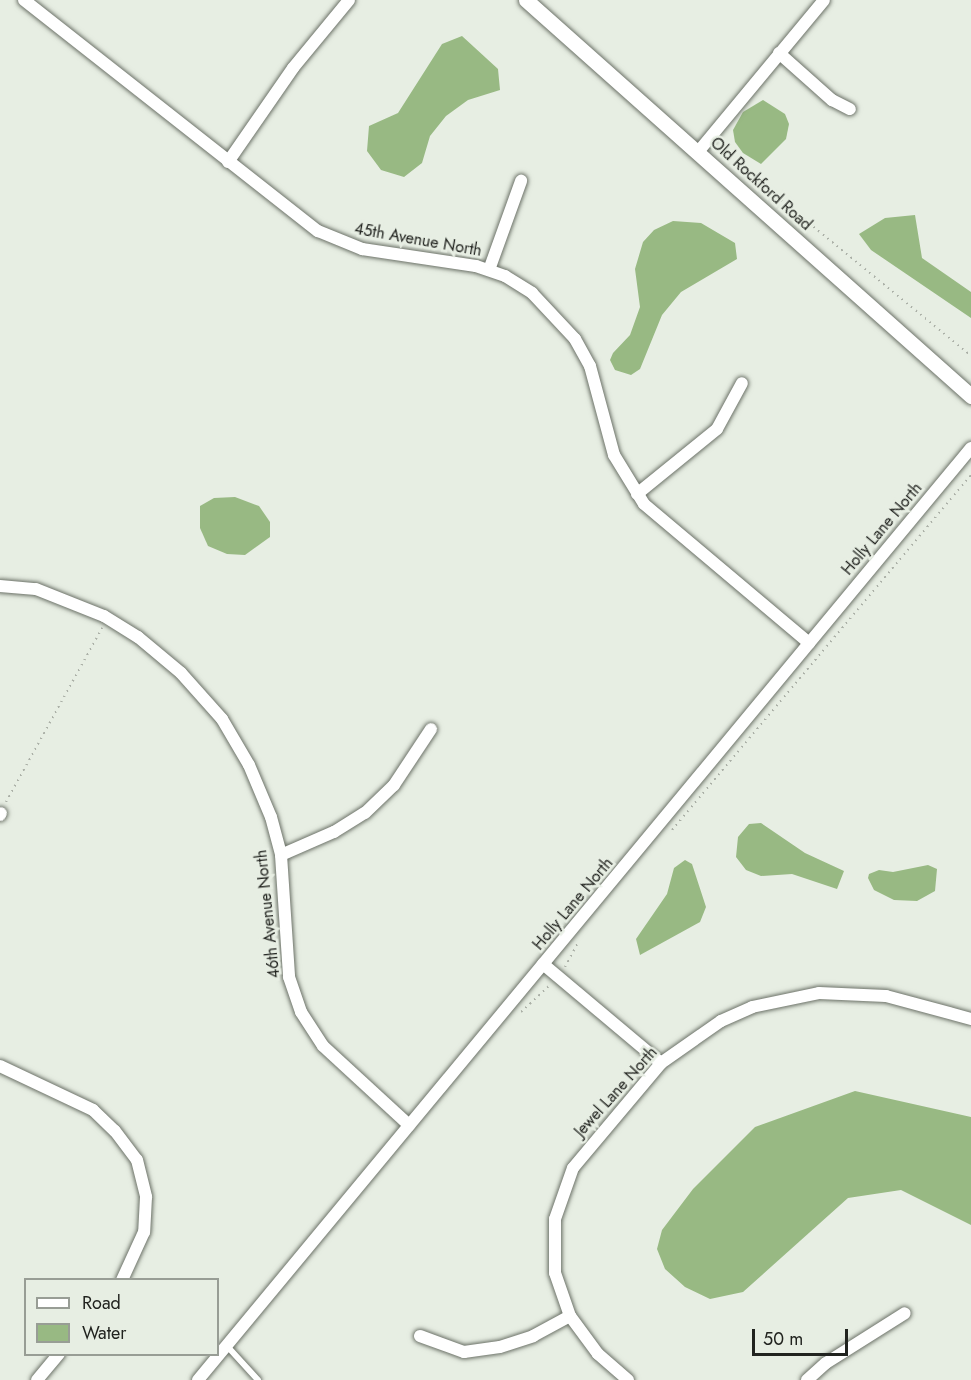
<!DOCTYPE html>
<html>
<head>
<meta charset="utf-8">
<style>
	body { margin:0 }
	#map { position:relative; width:971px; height:1380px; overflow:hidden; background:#e7eee3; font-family:Jost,sans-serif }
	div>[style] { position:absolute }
	.water>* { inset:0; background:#98b983 }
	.path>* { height:2px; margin-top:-1px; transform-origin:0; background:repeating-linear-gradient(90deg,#abb0a7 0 1.5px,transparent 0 6px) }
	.roads { filter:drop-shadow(0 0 2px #6c7268) drop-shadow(0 0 2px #6c7268) }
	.service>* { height:6px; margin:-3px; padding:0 3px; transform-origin:3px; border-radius:3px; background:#fff }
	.minor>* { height:12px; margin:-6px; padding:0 6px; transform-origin:6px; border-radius:6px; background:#fff }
	.tertiary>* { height:15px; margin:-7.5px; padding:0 7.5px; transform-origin:7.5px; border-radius:7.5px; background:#fff }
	span { translate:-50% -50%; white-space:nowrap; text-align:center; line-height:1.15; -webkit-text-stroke:5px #e7eee3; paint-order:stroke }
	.street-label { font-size:16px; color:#21231f }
	.legend { position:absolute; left:24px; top:1278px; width:195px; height:78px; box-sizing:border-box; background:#e7eee3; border:2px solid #989d95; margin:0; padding:8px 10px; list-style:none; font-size:18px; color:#21231f }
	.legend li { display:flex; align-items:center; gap:12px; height:30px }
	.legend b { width:30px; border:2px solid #989d95 }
	.scale { position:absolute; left:752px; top:1329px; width:96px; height:27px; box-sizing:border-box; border:3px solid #21231f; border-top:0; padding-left:8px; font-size:18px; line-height:21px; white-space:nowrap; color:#21231f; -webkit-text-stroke:4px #e7eee3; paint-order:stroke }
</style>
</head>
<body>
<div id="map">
	<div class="water">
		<div style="clip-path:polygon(462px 36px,498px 69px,500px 90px,468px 100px,446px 116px,430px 136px,422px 163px,404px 177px,381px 170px,367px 151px,369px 126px,398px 113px,442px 44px)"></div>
		<div style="clip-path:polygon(763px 100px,785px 114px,789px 124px,786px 139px,761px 164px,743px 153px,735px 142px,733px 130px,743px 112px)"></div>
		<div style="clip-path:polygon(915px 215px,922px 258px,971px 292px,971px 318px,871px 250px,859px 234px,885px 218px)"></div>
		<div style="clip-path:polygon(673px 221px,701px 223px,735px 243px,737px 259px,681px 292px,662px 315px,640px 369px,631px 375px,615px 370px,610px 360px,613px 353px,630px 335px,640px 307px,635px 269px,643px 242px,654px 230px)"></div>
		<div style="clip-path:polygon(235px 497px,259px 506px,270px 522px,270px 537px,245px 555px,227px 554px,208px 546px,200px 528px,200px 506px,214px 498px)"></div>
		<div style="clip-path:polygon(761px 823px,805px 853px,844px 871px,837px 889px,792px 874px,761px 876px,746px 870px,736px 857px,738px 837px,749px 824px)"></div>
		<div style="clip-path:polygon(685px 860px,692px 864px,706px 907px,700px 922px,640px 955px,636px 939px,667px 894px,674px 868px)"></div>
		<div style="clip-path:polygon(928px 865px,937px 869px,935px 891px,917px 901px,894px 900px,874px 890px,868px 878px,869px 874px,879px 870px,893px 872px)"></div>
		<div style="clip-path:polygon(855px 1091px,971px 1117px,971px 1225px,901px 1190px,848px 1198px,743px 1292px,710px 1299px,685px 1287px,665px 1269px,657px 1249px,662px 1230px,693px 1189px,755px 1127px)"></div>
	</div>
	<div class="path">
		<div style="left:716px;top:147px;width:330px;rotate:39.3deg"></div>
		<div style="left:6px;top:802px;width:199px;rotate:-61.1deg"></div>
		<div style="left:672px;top:830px;width:464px;rotate:-49.9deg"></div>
		<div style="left:565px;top:967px;width:27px;rotate:-62deg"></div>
		<div style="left:521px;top:1012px;width:40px;rotate:-43deg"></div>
	</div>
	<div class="roads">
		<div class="service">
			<div style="left:227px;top:1346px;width:46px;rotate:47.6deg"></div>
		</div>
		<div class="minor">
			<div style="left:24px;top:0;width:374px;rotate:38.2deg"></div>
			<div style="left:318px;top:231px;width:48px;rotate:22.2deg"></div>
			<div style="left:362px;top:249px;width:115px;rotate:8.5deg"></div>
			<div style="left:476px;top:266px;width:31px;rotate:19deg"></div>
			<div style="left:505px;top:276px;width:32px;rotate:32deg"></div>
			<div style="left:532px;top:293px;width:63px;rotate:46.9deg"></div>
			<div style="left:575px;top:339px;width:31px;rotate:61deg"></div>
			<div style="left:590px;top:366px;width:92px;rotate:74.9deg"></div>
			<div style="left:614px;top:455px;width:57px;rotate:58.5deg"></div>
			<div style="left:644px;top:504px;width:216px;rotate:40.1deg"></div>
			<div style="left:779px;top:53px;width:71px;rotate:41.6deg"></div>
			<div style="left:832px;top:100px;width:20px;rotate:27deg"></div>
			<div style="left:698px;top:152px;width:197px;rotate:-50.3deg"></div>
			<div style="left:228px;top:162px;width:114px;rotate:-55.3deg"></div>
			<div style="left:293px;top:68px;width:88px;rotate:-50.5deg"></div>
			<div style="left:489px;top:270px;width:95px;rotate:-70.2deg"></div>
			<div style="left:637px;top:494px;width:103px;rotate:-39.1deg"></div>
			<div style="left:717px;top:429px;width:52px;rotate:-61.5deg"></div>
			<div style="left:0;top:586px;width:36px;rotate:5deg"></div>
			<div style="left:36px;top:589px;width:73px;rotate:21.7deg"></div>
			<div style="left:104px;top:616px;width:40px;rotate:32deg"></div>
			<div style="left:138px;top:637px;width:56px;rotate:39.9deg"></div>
			<div style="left:181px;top:673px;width:62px;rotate:48.3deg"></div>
			<div style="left:222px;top:719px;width:53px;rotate:59.6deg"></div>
			<div style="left:249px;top:765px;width:56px;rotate:67.1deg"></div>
			<div style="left:271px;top:817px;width:39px;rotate:75deg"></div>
			<div style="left:281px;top:855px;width:122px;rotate:86.2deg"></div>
			<div style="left:289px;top:977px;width:37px;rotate:71deg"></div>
			<div style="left:301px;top:1012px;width:40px;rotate:57.1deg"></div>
			<div style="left:323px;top:1046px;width:117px;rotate:42.6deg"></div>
			<div style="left:0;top:815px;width:2px;rotate:-63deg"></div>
			<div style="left:281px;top:855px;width:58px;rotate:-23.5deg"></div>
			<div style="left:334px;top:832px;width:36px;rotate:-32deg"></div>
			<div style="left:365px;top:813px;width:40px;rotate:-44deg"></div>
			<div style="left:394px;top:785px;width:67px;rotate:-56.5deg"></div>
			<div style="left:543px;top:964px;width:154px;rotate:40deg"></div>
			<div style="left:0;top:1066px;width:103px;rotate:25.3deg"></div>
			<div style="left:93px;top:1110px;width:30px;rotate:44deg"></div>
			<div style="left:115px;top:1131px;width:36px;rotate:53deg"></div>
			<div style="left:137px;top:1160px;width:38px;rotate:76deg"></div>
			<div style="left:146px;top:1197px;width:35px;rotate:93deg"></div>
			<div style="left:144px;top:1232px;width:53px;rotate:114.6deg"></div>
			<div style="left:420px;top:1336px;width:47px;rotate:20deg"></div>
			<div style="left:464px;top:1352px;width:36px;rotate:-8deg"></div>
			<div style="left:500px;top:1347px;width:35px;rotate:-18deg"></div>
			<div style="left:533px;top:1336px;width:42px;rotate:-28.4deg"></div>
			<div style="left:37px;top:1380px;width:34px;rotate:-50deg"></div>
			<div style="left:198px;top:1380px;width:1211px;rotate:-50.33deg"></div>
			<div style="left:628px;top:1380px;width:40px;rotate:-139deg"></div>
			<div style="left:598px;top:1354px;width:47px;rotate:-126.4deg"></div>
			<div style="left:570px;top:1316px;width:46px;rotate:-109.2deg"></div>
			<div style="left:555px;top:1273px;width:54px;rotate:-90deg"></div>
			<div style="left:555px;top:1219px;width:54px;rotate:-70.6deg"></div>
			<div style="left:573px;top:1168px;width:137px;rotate:-50deg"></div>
			<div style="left:661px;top:1063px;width:73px;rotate:-35deg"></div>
			<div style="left:721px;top:1021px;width:34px;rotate:-24deg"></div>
			<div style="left:752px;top:1007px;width:68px;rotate:-11.8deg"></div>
			<div style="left:819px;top:993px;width:67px;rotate:2.6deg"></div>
			<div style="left:886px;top:996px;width:88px;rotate:15.1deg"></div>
			<div style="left:807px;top:1380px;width:25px;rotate:-42deg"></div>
			<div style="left:826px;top:1363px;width:93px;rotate:-32.3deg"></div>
		</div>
		<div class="tertiary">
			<div style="left:526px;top:0;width:596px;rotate:41.67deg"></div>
		</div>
	</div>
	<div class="street-label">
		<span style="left:761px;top:184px;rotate:42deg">Old Rockford Road</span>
		<span style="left:418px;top:240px;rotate:10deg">45th Avenue North</span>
		<span style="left:882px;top:529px;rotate:-50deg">Holly Lane North</span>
		<span style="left:573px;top:904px;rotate:-50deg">Holly Lane North</span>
		<span style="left:268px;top:914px;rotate:-96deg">46th Avenue North</span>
		<span style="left:616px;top:1092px;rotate:-48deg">Jewel Lane North</span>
	</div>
	<ul class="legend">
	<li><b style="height:8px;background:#fff"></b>Road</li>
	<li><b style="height:16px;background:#98b983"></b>Water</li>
	</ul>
	<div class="scale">50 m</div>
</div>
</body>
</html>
